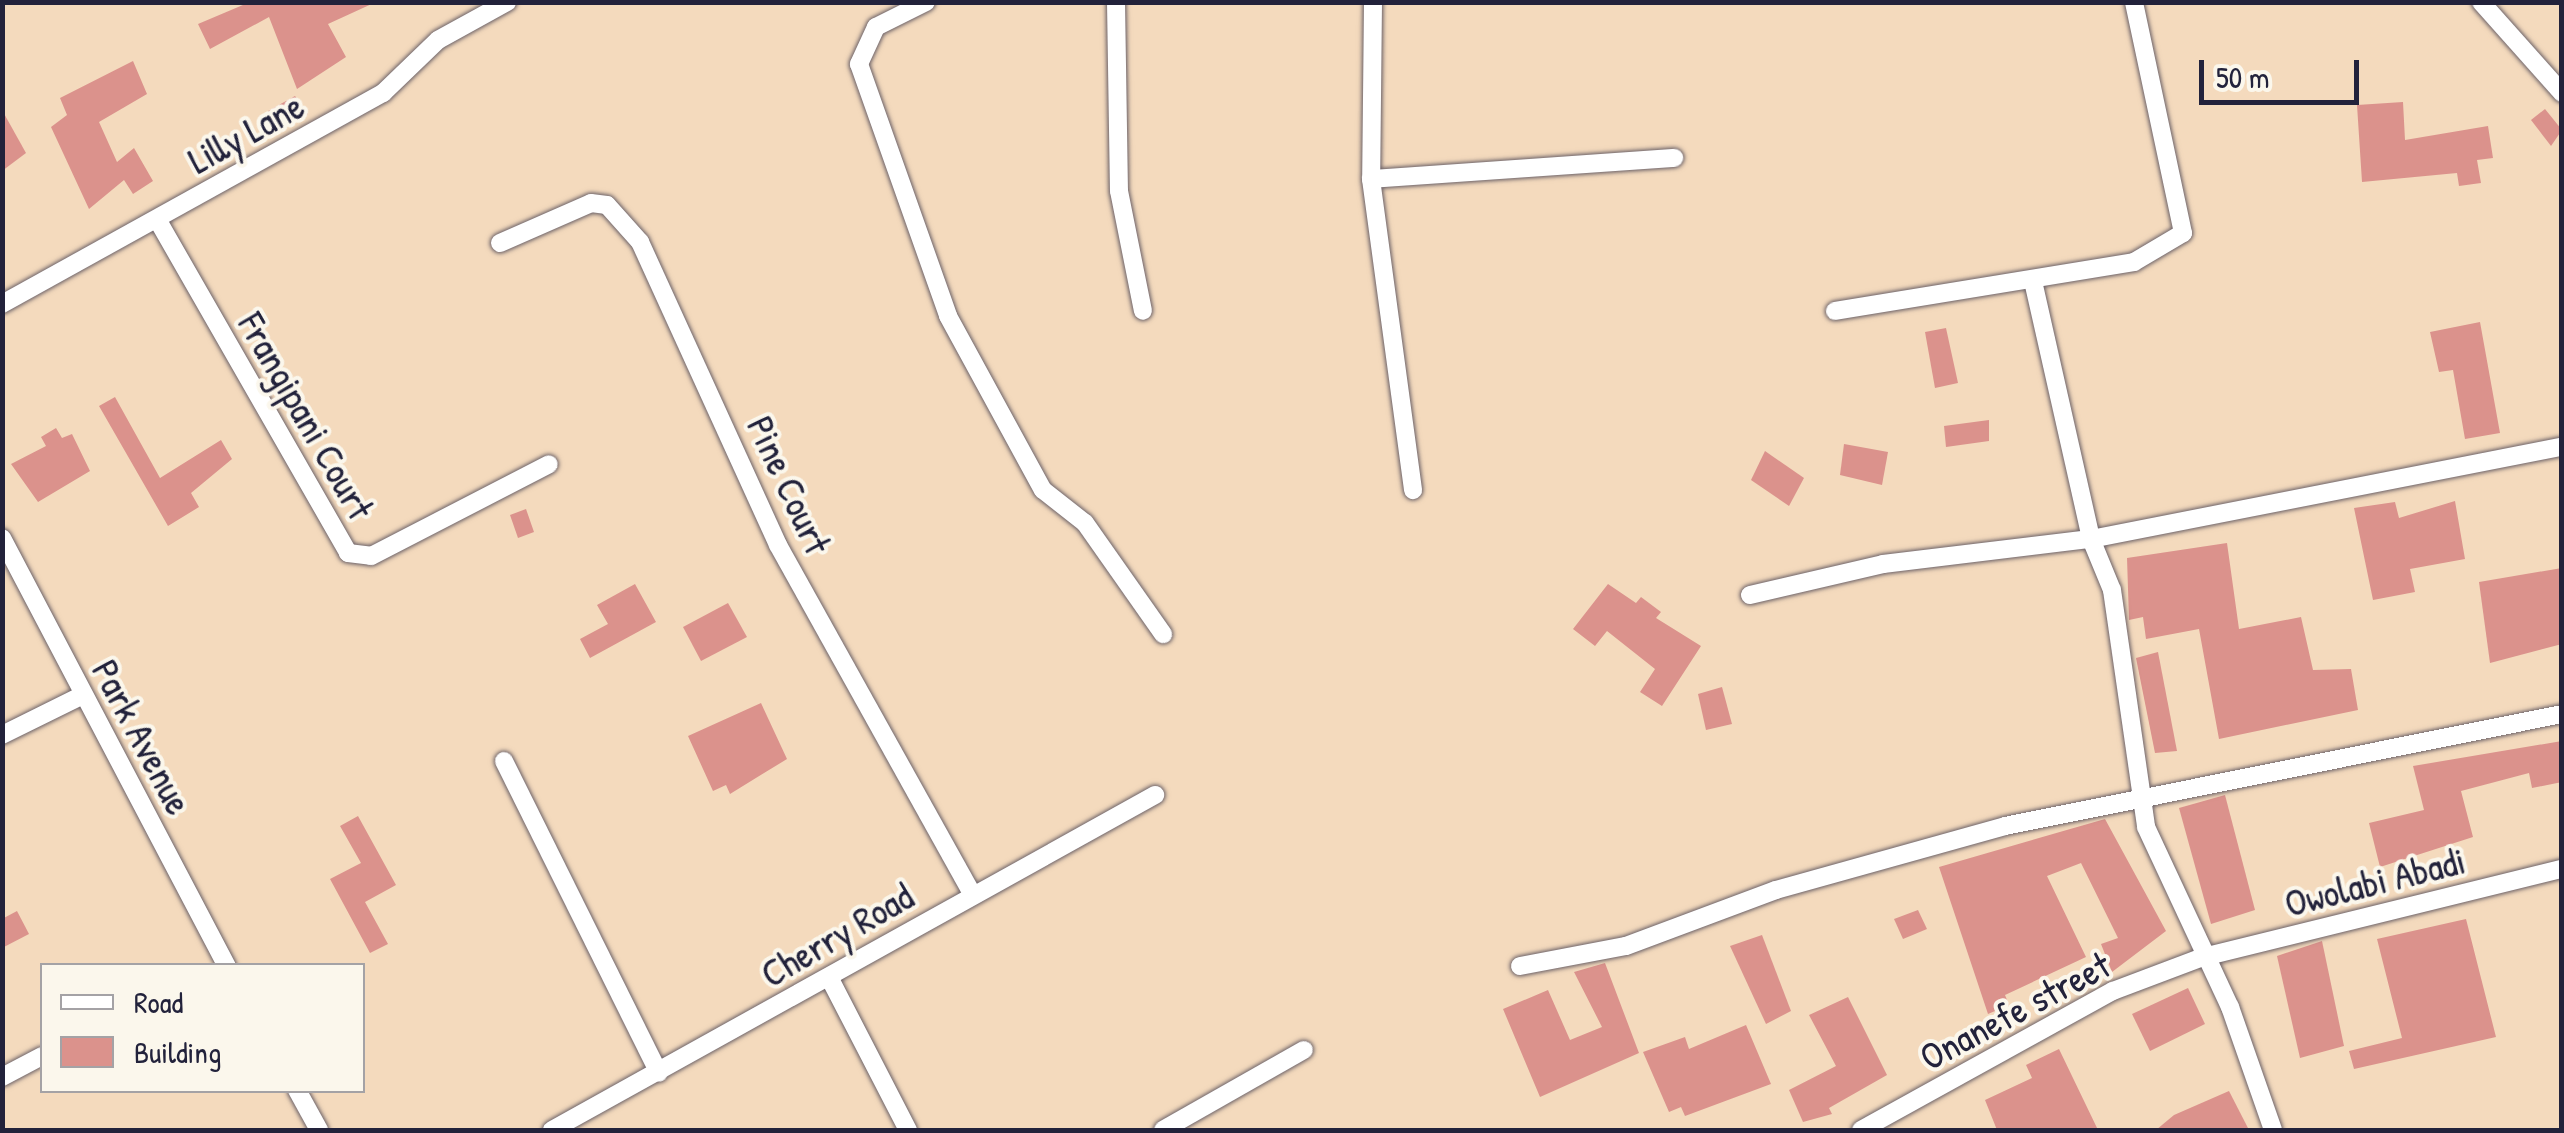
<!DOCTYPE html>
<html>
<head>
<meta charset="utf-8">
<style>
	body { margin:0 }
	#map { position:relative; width:2564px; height:1133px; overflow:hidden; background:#f4dabd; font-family:"Patrick Hand",sans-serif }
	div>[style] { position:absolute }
	.building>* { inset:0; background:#db928c }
	.roads { filter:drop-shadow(0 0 2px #6c6268) drop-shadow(0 0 2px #6c6268) }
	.street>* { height:18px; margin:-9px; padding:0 9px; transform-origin:9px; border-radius:9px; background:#fff }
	span { translate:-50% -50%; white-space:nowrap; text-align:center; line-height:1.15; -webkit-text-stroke:8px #fbf7ec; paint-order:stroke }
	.street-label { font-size:38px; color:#22223b }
	.frame { position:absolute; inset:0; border:5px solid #22223b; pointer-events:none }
	.legend { position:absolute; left:40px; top:963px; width:325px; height:130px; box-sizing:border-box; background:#fbf7ec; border:2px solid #a4a2a5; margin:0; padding:12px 18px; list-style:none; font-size:30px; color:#22223b }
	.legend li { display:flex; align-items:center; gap:20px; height:50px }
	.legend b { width:50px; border:2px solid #a4a2a5 }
	.scale { position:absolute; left:2199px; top:60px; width:160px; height:45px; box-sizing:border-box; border:5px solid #22223b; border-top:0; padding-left:12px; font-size:30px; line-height:35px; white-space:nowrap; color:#22223b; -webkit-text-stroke:8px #fbf7ec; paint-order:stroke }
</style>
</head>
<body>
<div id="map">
	<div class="building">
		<div style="clip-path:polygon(250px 2px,376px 2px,328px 24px,346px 57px,297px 89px,269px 17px,210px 49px,198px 24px)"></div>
		<div style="clip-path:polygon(133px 61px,147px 94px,99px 122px,117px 162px,134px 148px,153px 181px,133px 194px,124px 180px,89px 209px,51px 127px,67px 115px,60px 98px)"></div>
		<div style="clip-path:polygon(295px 96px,308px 114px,280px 128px,268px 111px)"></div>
		<div style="clip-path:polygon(2403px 102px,2405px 140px,2488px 126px,2493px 158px,2477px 160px,2481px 183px,2459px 186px,2457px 173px,2362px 182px,2357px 105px)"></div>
		<div style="clip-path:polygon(2545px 109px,2562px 130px,2551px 146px,2531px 120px)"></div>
		<div style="clip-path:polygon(2px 110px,26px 153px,2px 171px)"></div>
		<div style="clip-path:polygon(2480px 322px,2500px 433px,2465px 439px,2453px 370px,2439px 372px,2430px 332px)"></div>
		<div style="clip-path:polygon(1946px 328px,1958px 383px,1935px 388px,1925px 332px)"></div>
		<div style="clip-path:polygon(115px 397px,160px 478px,221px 440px,232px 459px,191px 493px,199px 507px,168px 526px,99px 406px)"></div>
		<div style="clip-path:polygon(1989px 420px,1989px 441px,1946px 447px,1944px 426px)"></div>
		<div style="clip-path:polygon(56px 428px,62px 438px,72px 434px,90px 471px,38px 502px,11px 464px,46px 446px,41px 437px)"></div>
		<div style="clip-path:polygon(1844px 444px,1888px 452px,1882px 485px,1840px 475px)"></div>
		<div style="clip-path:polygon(1765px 451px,1804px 478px,1789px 506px,1751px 480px)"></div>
		<div style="clip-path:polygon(2455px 501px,2465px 559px,2410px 569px,2415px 592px,2373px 600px,2354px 508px,2395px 502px,2399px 518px)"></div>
		<div style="clip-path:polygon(526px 509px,534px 532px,518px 538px,510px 515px)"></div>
		<div style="clip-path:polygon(2227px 543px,2239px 629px,2301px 617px,2313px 670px,2351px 669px,2358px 710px,2219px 739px,2199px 629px,2146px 639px,2143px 617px,2129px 620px,2127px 558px)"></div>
		<div style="clip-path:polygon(2562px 568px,2562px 644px,2490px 663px,2479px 582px)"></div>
		<div style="clip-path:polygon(635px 584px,656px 622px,590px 658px,580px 639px,608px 624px,597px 605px)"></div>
		<div style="clip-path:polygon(1608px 584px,1636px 603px,1641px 597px,1661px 612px,1656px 618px,1701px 646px,1662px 706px,1640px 692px,1655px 669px,1607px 631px,1595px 646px,1573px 629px)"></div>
		<div style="clip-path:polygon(728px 603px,747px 637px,701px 661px,683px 627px)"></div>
		<div style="clip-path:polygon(2158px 652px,2177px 751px,2155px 753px,2136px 658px)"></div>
		<div style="clip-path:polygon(1722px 687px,1732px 724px,1706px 730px,1698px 694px)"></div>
		<div style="clip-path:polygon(761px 703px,787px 759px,730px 794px,726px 785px,713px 791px,688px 736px)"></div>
		<div style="clip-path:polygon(2562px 741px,2562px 782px,2532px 788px,2529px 773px,2461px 791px,2473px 837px,2380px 867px,2369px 823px,2424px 810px,2413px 766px)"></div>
		<div style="clip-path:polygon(2225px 795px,2255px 910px,2211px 924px,2179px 808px)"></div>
		<div style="clip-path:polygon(358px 816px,396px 885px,365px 902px,388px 944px,370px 953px,330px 879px,361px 863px,340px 826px)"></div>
		<div style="clip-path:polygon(2105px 819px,2166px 931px,2112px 972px,2101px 944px,2118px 938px,2081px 863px,2047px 876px,2086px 957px,2005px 995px,2009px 1005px,1988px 1014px,1939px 867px)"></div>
		<div style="clip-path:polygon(1918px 910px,1927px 929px,1903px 939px,1894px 919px)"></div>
		<div style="clip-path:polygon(17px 911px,29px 934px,2px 948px,2px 919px)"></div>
		<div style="clip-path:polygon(2466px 919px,2496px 1037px,2354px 1069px,2349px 1051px,2402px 1038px,2377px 939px)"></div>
		<div style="clip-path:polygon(1762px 935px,1791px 1011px,1766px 1024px,1730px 946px)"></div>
		<div style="clip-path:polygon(2322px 941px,2344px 1046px,2300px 1058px,2277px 956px)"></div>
		<div style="clip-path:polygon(1605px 963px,1639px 1053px,1540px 1097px,1503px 1009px,1548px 990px,1570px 1040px,1602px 1027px,1574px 972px)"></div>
		<div style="clip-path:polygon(2188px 988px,2205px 1024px,2150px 1051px,2132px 1014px)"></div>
		<div style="clip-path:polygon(1848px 997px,1887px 1075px,1829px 1108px,1832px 1114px,1803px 1122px,1789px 1090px,1836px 1066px,1809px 1015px)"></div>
		<div style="clip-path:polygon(1746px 1025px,1771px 1084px,1685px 1116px,1681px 1107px,1669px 1112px,1643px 1052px,1685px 1037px,1689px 1049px)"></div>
		<div style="clip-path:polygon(2059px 1049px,2098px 1130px,1997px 1130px,1985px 1100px,2032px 1078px,2026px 1065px)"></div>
		<div style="clip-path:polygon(2229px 1091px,2249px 1130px,2156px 1130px,2174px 1115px)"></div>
	</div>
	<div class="roads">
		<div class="street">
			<div style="left:926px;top:2px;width:56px;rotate:153.4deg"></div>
			<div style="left:876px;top:27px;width:41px;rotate:114.7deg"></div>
			<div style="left:859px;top:64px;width:267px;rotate:70.5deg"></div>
			<div style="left:948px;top:316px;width:198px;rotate:61.4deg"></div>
			<div style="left:1043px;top:490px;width:53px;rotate:38.2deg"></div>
			<div style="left:1085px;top:523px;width:136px;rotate:54.9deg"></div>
			<div style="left:1116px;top:2px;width:189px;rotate:89.1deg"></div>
			<div style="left:1119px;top:191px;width:122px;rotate:78.7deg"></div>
			<div style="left:1373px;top:2px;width:177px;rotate:90.6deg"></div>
			<div style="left:1371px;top:179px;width:314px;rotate:82.3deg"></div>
			<div style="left:2481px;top:2px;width:122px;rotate:48.3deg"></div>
			<div style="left:1371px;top:179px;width:304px;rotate:-4deg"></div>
			<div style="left:157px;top:219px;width:385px;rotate:60.2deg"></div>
			<div style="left:348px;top:553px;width:23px;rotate:7deg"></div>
			<div style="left:371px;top:556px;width:200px;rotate:-27.3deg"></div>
			<div style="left:500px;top:243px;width:99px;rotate:-23.7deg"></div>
			<div style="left:591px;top:203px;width:16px;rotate:7deg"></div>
			<div style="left:607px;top:205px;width:50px;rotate:48.3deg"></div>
			<div style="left:640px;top:242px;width:333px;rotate:65.5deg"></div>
			<div style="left:778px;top:545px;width:398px;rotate:60.9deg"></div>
			<div style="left:2033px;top:281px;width:264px;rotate:77.3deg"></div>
			<div style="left:2091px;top:539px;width:480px;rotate:-11.1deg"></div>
			<div style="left:2px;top:304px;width:436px;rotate:-29deg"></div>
			<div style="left:383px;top:93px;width:76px;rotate:-43.9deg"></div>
			<div style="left:438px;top:40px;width:79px;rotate:-28.8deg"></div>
			<div style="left:1835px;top:311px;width:303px;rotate:-9.3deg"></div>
			<div style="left:2134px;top:262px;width:57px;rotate:-30.6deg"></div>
			<div style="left:2183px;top:233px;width:236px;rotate:-102deg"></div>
			<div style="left:2px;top:538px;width:484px;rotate:62.3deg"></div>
			<div style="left:1750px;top:595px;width:137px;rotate:-13.1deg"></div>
			<div style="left:1883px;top:564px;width:209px;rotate:-6.9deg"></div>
			<div style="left:2091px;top:539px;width:55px;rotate:67.6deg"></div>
			<div style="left:2112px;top:590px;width:239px;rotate:81.8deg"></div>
			<div style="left:2146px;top:827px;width:199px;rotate:65deg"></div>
			<div style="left:2230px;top:1007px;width:130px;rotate:70.7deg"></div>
			<div style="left:2px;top:735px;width:90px;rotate:-26.3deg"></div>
			<div style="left:504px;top:761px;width:348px;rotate:63.6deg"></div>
			<div style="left:1520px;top:966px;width:108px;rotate:-10.7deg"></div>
			<div style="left:1626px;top:946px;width:160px;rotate:-20.5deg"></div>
			<div style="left:1776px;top:890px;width:238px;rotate:-15.6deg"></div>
			<div style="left:2005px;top:826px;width:568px;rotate:-11.37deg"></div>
			<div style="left:830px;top:979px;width:170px;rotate:62.7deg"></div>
			<div style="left:2px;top:1077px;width:45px;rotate:-27.7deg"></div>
			<div style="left:297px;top:1090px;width:46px;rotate:61.2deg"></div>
			<div style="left:552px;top:1130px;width:690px;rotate:-29.05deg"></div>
			<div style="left:1163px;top:1130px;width:162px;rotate:-29.6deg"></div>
			<div style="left:1861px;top:1130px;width:288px;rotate:-28.9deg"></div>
			<div style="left:2113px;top:991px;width:96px;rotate:-20.7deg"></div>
			<div style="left:2203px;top:957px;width:370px;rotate:-13.8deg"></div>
		</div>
	</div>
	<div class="street-label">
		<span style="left:246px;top:133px;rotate:-29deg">Lilly Lane</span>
		<span style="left:306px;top:416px;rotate:60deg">Frangipani Court</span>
		<span style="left:789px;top:485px;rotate:65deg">Pine Court</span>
		<span style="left:142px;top:737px;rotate:62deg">Park Avenue</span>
		<span style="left:2375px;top:882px;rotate:-14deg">Owolabi Abadi</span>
		<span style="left:837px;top:935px;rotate:-30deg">Cherry Road</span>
		<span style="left:2015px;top:1011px;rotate:-28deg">Onanefe street</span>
	</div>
	<div class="frame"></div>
	<ul class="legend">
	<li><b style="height:12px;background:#fff"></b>Road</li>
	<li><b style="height:28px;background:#db928c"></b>Building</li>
	</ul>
	<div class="scale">50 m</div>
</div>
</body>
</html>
